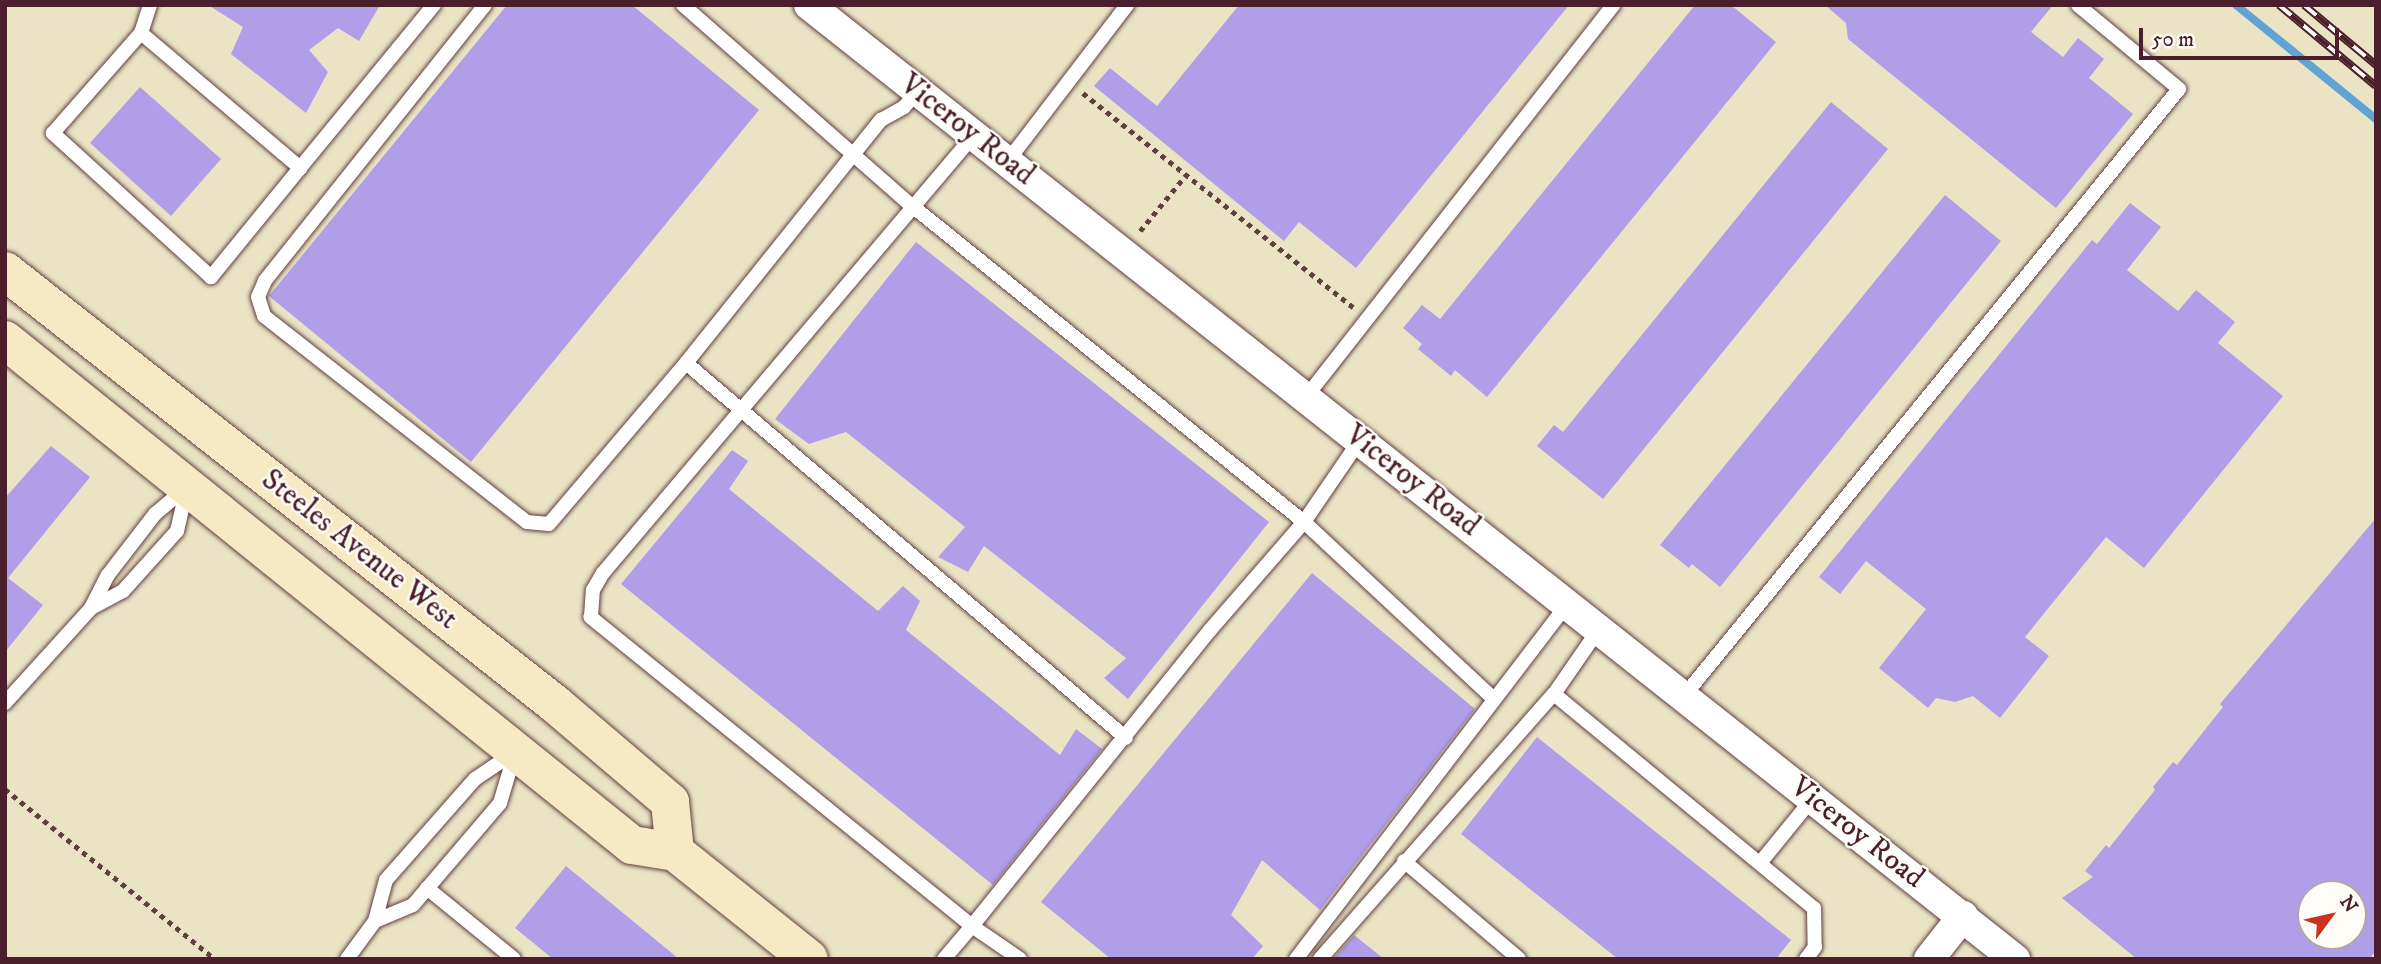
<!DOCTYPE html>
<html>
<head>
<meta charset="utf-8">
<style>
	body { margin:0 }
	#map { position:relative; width:2381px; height:964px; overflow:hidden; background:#eae4c4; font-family:"IM FELL DW Pica",serif }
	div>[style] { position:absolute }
	.stream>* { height:8px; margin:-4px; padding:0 4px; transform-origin:4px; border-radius:4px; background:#60a3d4 }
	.building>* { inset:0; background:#b09ee9 }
	.path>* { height:4.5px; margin-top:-2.25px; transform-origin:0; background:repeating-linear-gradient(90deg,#623d42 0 5px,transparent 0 10px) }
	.roads { filter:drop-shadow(0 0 2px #623d42) drop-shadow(0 0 2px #623d42) }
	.service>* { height:14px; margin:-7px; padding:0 7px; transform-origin:7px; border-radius:7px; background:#fff }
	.minor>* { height:30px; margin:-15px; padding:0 15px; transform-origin:15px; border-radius:15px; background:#fff }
	.secondary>* { height:38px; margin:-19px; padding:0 19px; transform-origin:19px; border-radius:19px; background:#f6e9c3 }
	.rail>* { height:8px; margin-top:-4px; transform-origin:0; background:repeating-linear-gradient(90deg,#fdfcf7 0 16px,#4a1f2b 0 32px); box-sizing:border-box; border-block:2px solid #4a1f2b }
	span { translate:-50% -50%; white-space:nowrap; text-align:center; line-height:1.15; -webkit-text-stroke:5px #fdfcf7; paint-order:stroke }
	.street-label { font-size:30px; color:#4a1f2b }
	.frame { position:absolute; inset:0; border:7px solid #4a1f2b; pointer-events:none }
	.north { position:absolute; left:2297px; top:880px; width:70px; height:70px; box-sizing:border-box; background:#fdfcf7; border:2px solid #b5a4a5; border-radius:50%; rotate:57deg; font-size:19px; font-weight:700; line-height:28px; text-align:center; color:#4a1f2b }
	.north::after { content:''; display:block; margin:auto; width:24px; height:32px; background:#c8321e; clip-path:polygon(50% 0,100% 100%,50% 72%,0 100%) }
	.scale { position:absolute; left:2139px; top:28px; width:200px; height:32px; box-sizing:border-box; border:4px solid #4a1f2b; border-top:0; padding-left:9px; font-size:21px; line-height:24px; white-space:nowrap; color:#4a1f2b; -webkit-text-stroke:5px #fdfcf7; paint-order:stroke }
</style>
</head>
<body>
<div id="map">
	<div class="stream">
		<div style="left:2236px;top:5px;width:181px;rotate:39.2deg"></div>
	</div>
	<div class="building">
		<div style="clip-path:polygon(208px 5px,380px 5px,359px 41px,338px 28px,309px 50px,328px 72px,306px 113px,231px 54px,243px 27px)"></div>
		<div style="clip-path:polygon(507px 5px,632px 5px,759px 110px,471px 462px,269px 296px)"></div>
		<div style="clip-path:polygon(1239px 5px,1569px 5px,1356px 268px,1299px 222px,1284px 241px,1094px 86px,1110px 68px,1157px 106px)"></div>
		<div style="clip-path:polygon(1695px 5px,1731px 5px,1776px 42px,1487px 397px,1455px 370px,1451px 376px,1418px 349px,1422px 344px,1403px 328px,1422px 305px,1440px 319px)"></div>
		<div style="clip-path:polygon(1825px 5px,2053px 5px,2031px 32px,2063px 57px,2078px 38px,2104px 59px,2089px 78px,2133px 114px,2056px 208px,1848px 39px,1846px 23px)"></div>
		<div style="clip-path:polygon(140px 87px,221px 159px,171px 216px,90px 143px)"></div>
		<div style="clip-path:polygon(1831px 102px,1888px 149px,1603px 499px,1537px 446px,1554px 425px,1563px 432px)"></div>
		<div style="clip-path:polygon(1945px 195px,2001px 241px,1720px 587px,1692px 564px,1689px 568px,1660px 545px)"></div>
		<div style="clip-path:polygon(2130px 203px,2161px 227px,2127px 270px,2178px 311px,2196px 290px,2235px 322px,2218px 343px,2283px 396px,2144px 568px,2106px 537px,2025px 637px,2049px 656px,2000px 718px,1973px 696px,1955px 702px,1936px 698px,1928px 708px,1879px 668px,1926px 609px,1866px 561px,1840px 594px,1819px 577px,2092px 240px,2097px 244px)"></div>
		<div style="clip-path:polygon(916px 242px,1269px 522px,1128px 699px,1104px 678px,1126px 658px,984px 546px,968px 572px,938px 557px,965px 527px,846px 432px,809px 444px,775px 419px)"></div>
		<div style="clip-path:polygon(51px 446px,90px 477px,8px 578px,43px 605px,5px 652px,5px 498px)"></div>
		<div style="clip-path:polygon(732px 450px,748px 461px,729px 489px,878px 611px,903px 586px,920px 601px,906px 630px,1060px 755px,1076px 729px,1102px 749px,993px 885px,621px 584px)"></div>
		<div style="clip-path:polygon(evenodd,2376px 518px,2376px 951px,2369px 959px,2137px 959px,2062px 898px,2093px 877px,2085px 871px,2106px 845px,2109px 848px,2155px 790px,2153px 787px,2173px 762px,2177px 765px,2223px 707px,2220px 704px,2376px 518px,2311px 894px,2353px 894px,2353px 936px,2311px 936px,2311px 894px)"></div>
		<div style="clip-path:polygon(1312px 573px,1475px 709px,1320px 910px,1262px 860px,1231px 915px,1263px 946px,1252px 959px,1111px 959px,1041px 902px)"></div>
		<div style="clip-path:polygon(1537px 737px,1791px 940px,1776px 959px,1618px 959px,1461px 834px)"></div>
		<div style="clip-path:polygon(566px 866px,679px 959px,553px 959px,515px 928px)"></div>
		<div style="clip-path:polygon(1354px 935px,1384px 959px,1333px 959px)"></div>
	</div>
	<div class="path">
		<div style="left:1083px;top:93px;width:345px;rotate:38.4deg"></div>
		<div style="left:1140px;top:231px;width:72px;rotate:-50.6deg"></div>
		<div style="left:5px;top:789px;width:270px;rotate:39deg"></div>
	</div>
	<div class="roads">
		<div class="service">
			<div style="left:485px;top:5px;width:353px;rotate:128.6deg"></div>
			<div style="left:265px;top:281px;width:17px;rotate:114deg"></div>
			<div style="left:258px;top:297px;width:20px;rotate:72deg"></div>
			<div style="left:264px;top:316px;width:334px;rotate:38.1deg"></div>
			<div style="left:527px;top:522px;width:22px;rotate:5deg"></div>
			<div style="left:549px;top:524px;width:211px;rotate:-49.6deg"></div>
			<div style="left:686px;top:363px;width:578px;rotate:40.44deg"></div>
			<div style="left:683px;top:5px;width:303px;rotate:41.3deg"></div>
			<div style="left:911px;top:205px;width:505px;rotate:38.89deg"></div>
			<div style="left:1304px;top:522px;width:260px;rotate:43deg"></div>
			<div style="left:141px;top:33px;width:209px;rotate:40.3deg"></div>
			<div style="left:300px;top:168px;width:141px;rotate:129.2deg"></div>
			<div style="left:211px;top:277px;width:214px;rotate:-137.7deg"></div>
			<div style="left:53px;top:133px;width:133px;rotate:-48.7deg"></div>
			<div style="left:141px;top:33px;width:29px;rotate:-72deg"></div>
			<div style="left:1007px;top:162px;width:198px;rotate:-52.6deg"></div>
			<div style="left:300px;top:168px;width:211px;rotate:-50.6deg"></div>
			<div style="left:686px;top:363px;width:312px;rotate:-51.3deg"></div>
			<div style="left:881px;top:120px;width:26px;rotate:-29deg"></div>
			<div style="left:904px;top:107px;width:21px;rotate:-49deg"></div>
			<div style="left:1306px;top:397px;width:498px;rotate:-51.9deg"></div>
			<div style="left:91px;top:608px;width:37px;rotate:-63deg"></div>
			<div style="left:108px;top:575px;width:77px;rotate:-52.4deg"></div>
			<div style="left:155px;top:514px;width:42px;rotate:-40.2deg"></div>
			<div style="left:1554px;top:694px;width:337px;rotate:39.5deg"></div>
			<div style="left:1814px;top:908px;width:39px;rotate:89deg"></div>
			<div style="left:1815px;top:947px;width:15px;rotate:127deg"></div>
			<div style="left:1684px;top:696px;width:783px;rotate:-50.8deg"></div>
			<div style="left:2179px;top:89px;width:131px;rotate:-140.3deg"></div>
			<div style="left:5px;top:703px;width:128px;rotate:-47.8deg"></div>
			<div style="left:91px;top:608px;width:36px;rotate:-28deg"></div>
			<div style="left:123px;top:591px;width:81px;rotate:-48deg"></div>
			<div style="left:177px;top:531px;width:40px;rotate:-77deg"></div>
			<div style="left:1404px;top:861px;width:151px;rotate:40.4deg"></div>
			<div style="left:1760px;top:863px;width:84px;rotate:-50.8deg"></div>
			<div style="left:427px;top:888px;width:112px;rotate:39.2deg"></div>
			<div style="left:375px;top:921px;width:41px;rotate:-22.8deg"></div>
			<div style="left:413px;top:905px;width:134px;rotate:-49.5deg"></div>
			<div style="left:500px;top:803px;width:49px;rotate:-73.4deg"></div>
			<div style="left:347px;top:959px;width:47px;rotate:-53.6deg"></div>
			<div style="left:375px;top:921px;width:42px;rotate:-75deg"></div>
			<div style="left:386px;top:880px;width:135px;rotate:-48.6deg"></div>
			<div style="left:475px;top:779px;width:48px;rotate:-34deg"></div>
			<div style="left:944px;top:959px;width:43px;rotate:-49.7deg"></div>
			<div style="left:972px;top:926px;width:491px;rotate:-141deg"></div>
			<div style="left:591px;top:617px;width:27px;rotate:-86deg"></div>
			<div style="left:593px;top:590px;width:20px;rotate:-60deg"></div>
			<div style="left:603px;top:573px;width:574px;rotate:-49.73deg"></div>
			<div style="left:1020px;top:959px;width:58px;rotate:-145.5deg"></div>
			<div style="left:972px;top:926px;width:380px;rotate:-51.2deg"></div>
			<div style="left:1210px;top:630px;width:143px;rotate:-49deg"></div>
			<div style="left:1304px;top:522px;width:99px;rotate:-55.7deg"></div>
			<div style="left:1296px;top:959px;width:447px;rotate:-52.6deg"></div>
			<div style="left:1320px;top:959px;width:354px;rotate:-48.6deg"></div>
			<div style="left:1554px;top:694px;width:79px;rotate:-55.3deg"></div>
		</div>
		<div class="minor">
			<div style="left:809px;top:5px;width:1538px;rotate:38.35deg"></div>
			<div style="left:1929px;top:959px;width:55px;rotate:-51.7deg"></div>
		</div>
		<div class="secondary">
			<div style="left:5px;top:271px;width:700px;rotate:38.21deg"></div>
			<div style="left:555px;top:704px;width:151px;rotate:40.4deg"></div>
			<div style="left:670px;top:802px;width:50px;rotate:84.3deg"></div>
			<div style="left:5px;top:340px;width:805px;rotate:38.85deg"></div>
			<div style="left:632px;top:845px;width:44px;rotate:9.2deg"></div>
			<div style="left:675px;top:852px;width:171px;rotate:38.6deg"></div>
		</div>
	</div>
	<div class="rail">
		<div style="left:2279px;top:5px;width:126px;rotate:39.9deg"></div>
		<div style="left:2304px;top:5px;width:94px;rotate:39.8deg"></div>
	</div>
	<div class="street-label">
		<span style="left:967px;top:130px;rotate:38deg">Viceroy Road</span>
		<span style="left:1412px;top:481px;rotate:38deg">Viceroy Road</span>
		<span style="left:359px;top:550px;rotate:38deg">Steeles Avenue West</span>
		<span style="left:1857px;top:833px;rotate:38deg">Viceroy Road</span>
	</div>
	<div class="frame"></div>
	<div class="north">N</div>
	<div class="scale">50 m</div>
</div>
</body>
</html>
